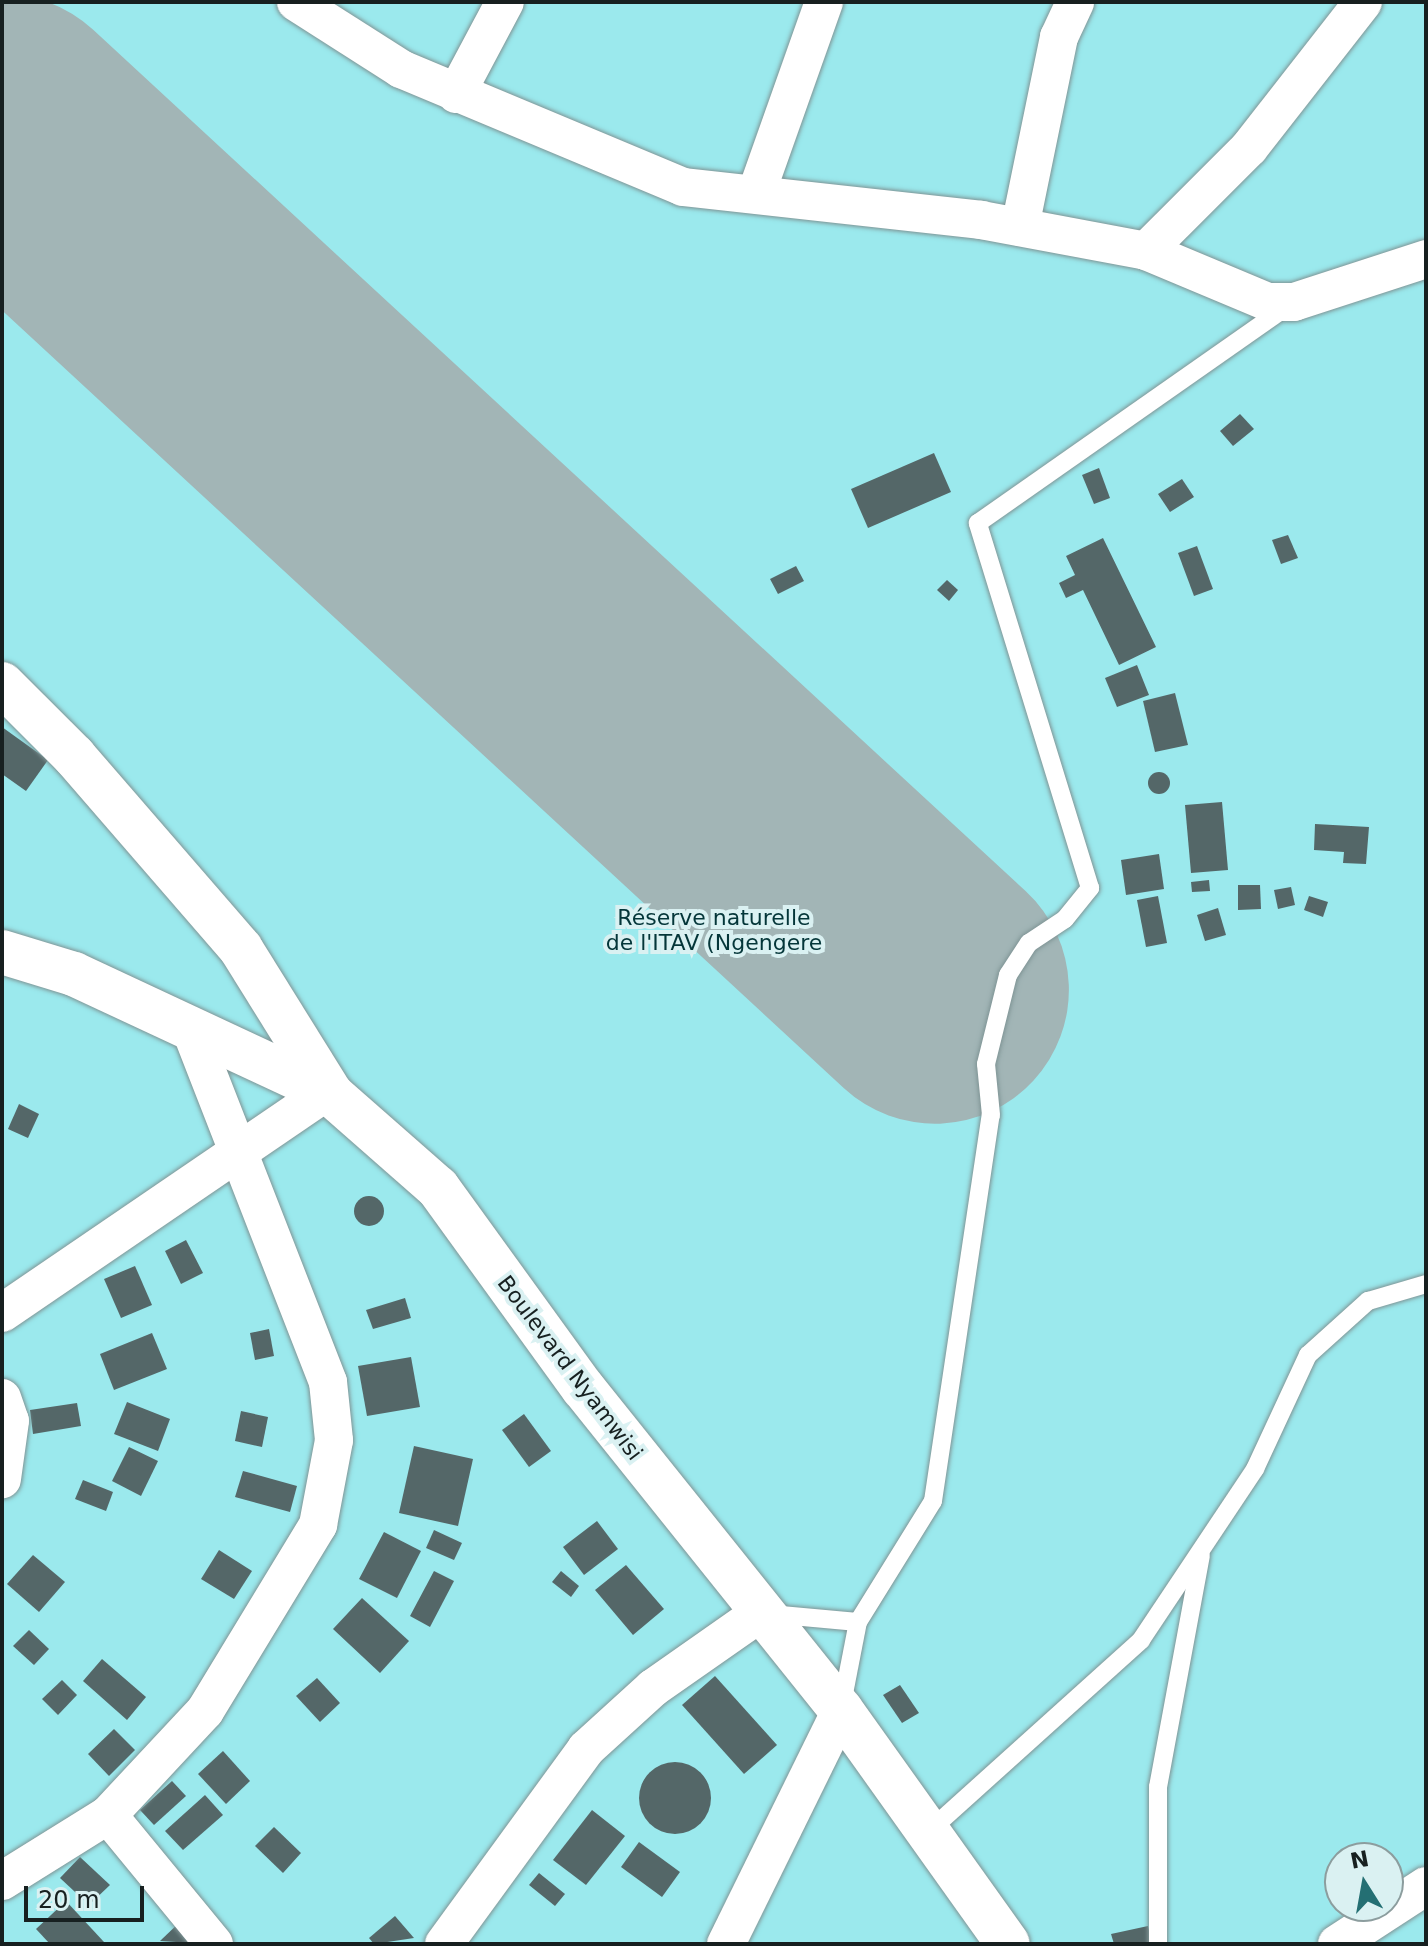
<!DOCTYPE html>
<html>
<head>
<meta charset="utf-8">
<style>
	body { margin:0 }
	#map { position:relative; width:1428px; height:1946px; overflow:hidden; background:#daf1f2; font-family:"DejaVu Sans",sans-serif }
	div>[style] { position:absolute }
	.green>* { inset:0; background:#9be9ed }
	.runway>* { height:268px; margin:-134px; padding:0 134px; transform-origin:134px; border-radius:134px; background:#a2b5b6 }
	.building>* { inset:0; background:#546768 }
	.round { border-radius:50% }
	.roads { filter:drop-shadow(0 0 2px #7f9495) drop-shadow(0 0 2px #7f9495) }
	.lane>* { height:18px; margin:-9px; padding:0 9px; transform-origin:9px; border-radius:9px; background:#fff }
	.street>* { height:38px; margin:-19px; padding:0 19px; transform-origin:19px; border-radius:19px; background:#fff }
	.secondary>* { height:44px; margin:-22px; padding:0 22px; transform-origin:22px; border-radius:22px; background:#fff }
	span { translate:-50% -50%; white-space:nowrap; text-align:center; line-height:1.15; -webkit-text-stroke:8px #daf1f2; paint-order:stroke }
	.park-label { font-size:22px; color:#043639 }
	.street-label { font-size:22px; color:#172020 }
	.frame { position:absolute; inset:0; border:4px solid #172020; pointer-events:none }
	.north { position:absolute; left:1324px; top:1842px; width:80px; height:80px; box-sizing:border-box; background:#daf1f2; border:2px solid #8c9d9e; border-radius:50%; rotate:349deg; font-size:22px; font-weight:700; line-height:32px; text-align:center; color:#172020 }
	.north::after { content:''; display:block; margin:auto; width:28px; height:36px; background:#246f73; clip-path:polygon(50% 0,100% 100%,50% 72%,0 100%) }
	.scale { position:absolute; left:24px; top:1886px; width:120px; height:36px; box-sizing:border-box; border:4px solid #172020; border-top:0; padding-left:10px; font-size:24px; line-height:28px; white-space:nowrap; color:#172020; -webkit-text-stroke:6px #daf1f2; paint-order:stroke }
</style>
</head>
<body>
<div id="map">
	<div class="green">
		<div style="clip-path:polygon(evenodd,2px 2px,1426px 2px,1426px 1944px,2px 1944px,2px 2px,1340px 1858px,1388px 1858px,1388px 1906px,1340px 1906px,1340px 1858px)"></div>
	</div>
	<div class="runway">
		<div style="left:2px;top:128px;width:1270px;rotate:42.73deg"></div>
	</div>
	<div class="building">
		<div style="clip-path:polygon(1240px 414px,1254px 429px,1233px 446px,1220px 431px)"></div>
		<div style="clip-path:polygon(934px 453px,951px 492px,868px 528px,851px 489px)"></div>
		<div style="clip-path:polygon(1099px 468px,1110px 498px,1094px 504px,1082px 475px)"></div>
		<div style="clip-path:polygon(1182px 479px,1194px 497px,1170px 512px,1158px 494px)"></div>
		<div style="clip-path:polygon(1288px 535px,1298px 558px,1281px 564px,1272px 540px)"></div>
		<div style="clip-path:polygon(1103px 538px,1156px 647px,1119px 665px,1083px 590px,1066px 598px,1059px 583px,1075px 575px,1066px 556px)"></div>
		<div style="clip-path:polygon(1197px 546px,1213px 589px,1194px 596px,1178px 553px)"></div>
		<div style="clip-path:polygon(796px 566px,804px 581px,778px 594px,770px 579px)"></div>
		<div style="clip-path:polygon(947px 580px,958px 590px,949px 601px,937px 590px)"></div>
		<div style="clip-path:polygon(1137px 665px,1149px 695px,1117px 707px,1105px 678px)"></div>
		<div style="clip-path:polygon(1175px 693px,1188px 745px,1155px 752px,1143px 701px)"></div>
		<div style="clip-path:polygon(2px 727px,48px 760px,26px 791px,2px 774px)"></div>
		<div class="round" style="left:1148px;top:772px;width:22px;height:22px"></div>
		<div style="clip-path:polygon(1222px 802px,1228px 870px,1191px 873px,1185px 805px)"></div>
		<div style="clip-path:polygon(1315px 824px,1369px 827px,1366px 864px,1343px 863px,1344px 852px,1314px 850px)"></div>
		<div style="clip-path:polygon(1159px 854px,1164px 889px,1126px 895px,1121px 860px)"></div>
		<div style="clip-path:polygon(1209px 880px,1210px 891px,1192px 892px,1191px 882px)"></div>
		<div style="clip-path:polygon(1238px 885px,1260px 885px,1261px 909px,1238px 910px)"></div>
		<div style="clip-path:polygon(1291px 887px,1295px 905px,1278px 909px,1274px 890px)"></div>
		<div style="clip-path:polygon(1158px 896px,1167px 943px,1146px 947px,1137px 900px)"></div>
		<div style="clip-path:polygon(1309px 896px,1328px 902px,1323px 917px,1304px 910px)"></div>
		<div style="clip-path:polygon(1218px 908px,1226px 935px,1205px 941px,1197px 915px)"></div>
		<div style="clip-path:polygon(19px 1104px,39px 1114px,28px 1138px,8px 1129px)"></div>
		<div class="round" style="left:354px;top:1196px;width:30px;height:30px"></div>
		<div style="clip-path:polygon(186px 1240px,203px 1273px,181px 1284px,165px 1251px)"></div>
		<div style="clip-path:polygon(135px 1266px,152px 1305px,121px 1318px,104px 1279px)"></div>
		<div style="clip-path:polygon(405px 1298px,411px 1318px,373px 1329px,366px 1310px)"></div>
		<div style="clip-path:polygon(269px 1329px,274px 1356px,255px 1360px,250px 1333px)"></div>
		<div style="clip-path:polygon(152px 1333px,167px 1369px,114px 1390px,100px 1354px)"></div>
		<div style="clip-path:polygon(411px 1357px,420px 1407px,367px 1416px,358px 1366px)"></div>
		<div style="clip-path:polygon(127px 1402px,170px 1419px,158px 1451px,114px 1434px)"></div>
		<div style="clip-path:polygon(77px 1403px,81px 1426px,33px 1434px,30px 1410px)"></div>
		<div style="clip-path:polygon(241px 1411px,268px 1417px,262px 1447px,235px 1441px)"></div>
		<div style="clip-path:polygon(524px 1414px,551px 1451px,529px 1467px,502px 1430px)"></div>
		<div style="clip-path:polygon(414px 1446px,473px 1459px,458px 1526px,399px 1513px)"></div>
		<div style="clip-path:polygon(129px 1447px,158px 1461px,141px 1496px,112px 1481px)"></div>
		<div style="clip-path:polygon(243px 1471px,297px 1486px,290px 1512px,235px 1497px)"></div>
		<div style="clip-path:polygon(83px 1480px,113px 1492px,106px 1511px,75px 1499px)"></div>
		<div style="clip-path:polygon(597px 1521px,618px 1549px,584px 1575px,563px 1547px)"></div>
		<div style="clip-path:polygon(434px 1530px,462px 1543px,454px 1560px,426px 1548px)"></div>
		<div style="clip-path:polygon(384px 1532px,421px 1551px,397px 1598px,359px 1579px)"></div>
		<div style="clip-path:polygon(219px 1550px,252px 1571px,234px 1599px,201px 1579px)"></div>
		<div style="clip-path:polygon(33px 1555px,65px 1582px,39px 1612px,7px 1584px)"></div>
		<div style="clip-path:polygon(626px 1565px,664px 1609px,633px 1635px,595px 1590px)"></div>
		<div style="clip-path:polygon(434px 1571px,454px 1581px,430px 1627px,410px 1616px)"></div>
		<div style="clip-path:polygon(561px 1571px,579px 1586px,571px 1597px,552px 1582px)"></div>
		<div style="clip-path:polygon(362px 1598px,409px 1641px,380px 1673px,333px 1629px)"></div>
		<div style="clip-path:polygon(29px 1630px,49px 1649px,34px 1665px,13px 1646px)"></div>
		<div style="clip-path:polygon(102px 1659px,146px 1697px,127px 1720px,83px 1681px)"></div>
		<div style="clip-path:polygon(715px 1676px,777px 1745px,744px 1774px,682px 1705px)"></div>
		<div style="clip-path:polygon(317px 1678px,340px 1703px,320px 1722px,296px 1696px)"></div>
		<div style="clip-path:polygon(62px 1680px,77px 1695px,58px 1715px,42px 1699px)"></div>
		<div style="clip-path:polygon(900px 1685px,919px 1713px,902px 1723px,883px 1695px)"></div>
		<div style="clip-path:polygon(114px 1729px,135px 1750px,109px 1776px,88px 1754px)"></div>
		<div style="clip-path:polygon(223px 1751px,250px 1781px,226px 1804px,198px 1774px)"></div>
		<div class="round" style="left:639px;top:1762px;width:72px;height:72px"></div>
		<div style="clip-path:polygon(172px 1781px,186px 1796px,154px 1825px,140px 1810px)"></div>
		<div style="clip-path:polygon(205px 1795px,223px 1815px,183px 1850px,165px 1831px)"></div>
		<div style="clip-path:polygon(592px 1810px,625px 1836px,586px 1885px,553px 1860px)"></div>
		<div style="clip-path:polygon(274px 1827px,301px 1853px,283px 1873px,255px 1846px)"></div>
		<div style="clip-path:polygon(639px 1842px,680px 1872px,662px 1897px,621px 1867px)"></div>
		<div style="clip-path:polygon(80px 1857px,110px 1885px,89px 1905px,60px 1878px)"></div>
		<div style="clip-path:polygon(539px 1873px,565px 1894px,555px 1906px,529px 1885px)"></div>
		<div style="clip-path:polygon(66px 1901px,104px 1942px,101px 1944px,50px 1944px,36px 1929px)"></div>
		<div style="clip-path:polygon(395px 1916px,414px 1938px,374px 1944px,369px 1938px)"></div>
		<div style="clip-path:polygon(183px 1919px,208px 1944px,160px 1941px)"></div>
		<div style="clip-path:polygon(1148px 1926px,1152px 1944px,1114px 1944px,1111px 1934px)"></div>
	</div>
	<div class="roads">
		<div class="lane">
			<div style="left:770px;top:1614px;width:88px;rotate:5.2deg"></div>
			<div style="left:858px;top:1622px;width:142px;rotate:-58.2deg"></div>
			<div style="left:933px;top:1501px;width:390px;rotate:-81.5deg"></div>
			<div style="left:991px;top:1115px;width:51px;rotate:-95.6deg"></div>
			<div style="left:986px;top:1064px;width:92px;rotate:-76.1deg"></div>
			<div style="left:1008px;top:975px;width:38px;rotate:-57deg"></div>
			<div style="left:1029px;top:943px;width:43px;rotate:-33.7deg"></div>
			<div style="left:1065px;top:919px;width:40px;rotate:-51deg"></div>
			<div style="left:1090px;top:888px;width:382px;rotate:-107.1deg"></div>
			<div style="left:978px;top:523px;width:375px;rotate:-35deg"></div>
			<div style="left:842px;top:1704px;width:84px;rotate:-79deg"></div>
			<div style="left:927px;top:1833px;width:288px;rotate:-42deg"></div>
			<div style="left:1141px;top:1640px;width:206px;rotate:-56.3deg"></div>
			<div style="left:1255px;top:1469px;width:126px;rotate:-65.1deg"></div>
			<div style="left:1308px;top:1355px;width:81px;rotate:-42deg"></div>
			<div style="left:1368px;top:1301px;width:60px;rotate:-16.3deg"></div>
			<div style="left:1158px;top:1944px;width:157px;rotate:-90deg"></div>
			<div style="left:1158px;top:1787px;width:235px;rotate:-79.5deg"></div>
		</div>
		<div class="street">
			<div style="left:296px;top:2px;width:125px;rotate:32.5deg"></div>
			<div style="left:401px;top:69px;width:306px;rotate:22.7deg"></div>
			<div style="left:683px;top:187px;width:300px;rotate:6.3deg"></div>
			<div style="left:981px;top:220px;width:168px;rotate:10.6deg"></div>
			<div style="left:1146px;top:251px;width:132px;rotate:22.7deg"></div>
			<div style="left:1268px;top:302px;width:26px"></div>
			<div style="left:1294px;top:302px;width:139px;rotate:-18deg"></div>
			<div style="left:456px;top:94px;width:104px;rotate:-62deg"></div>
			<div style="left:756px;top:194px;width:204px;rotate:-70.5deg"></div>
			<div style="left:1020px;top:227px;width:194px;rotate:-78.4deg"></div>
			<div style="left:1059px;top:37px;width:38px;rotate:-65deg"></div>
			<div style="left:1146px;top:251px;width:146px;rotate:-45deg"></div>
			<div style="left:1249px;top:148px;width:185px;rotate:-52deg"></div>
			<div style="left:2px;top:1313px;width:391px;rotate:-34.3deg"></div>
			<div style="left:2px;top:1398px;width:24px;rotate:71deg"></div>
			<div style="left:10px;top:1421px;width:59px;rotate:97.9deg"></div>
			<div style="left:108px;top:1815px;width:167px;rotate:50.6deg"></div>
			<div style="left:2px;top:1881px;width:125px;rotate:-31.9deg"></div>
			<div style="left:108px;top:1815px;width:142px;rotate:-47deg"></div>
			<div style="left:205px;top:1711px;width:218px;rotate:-58.7deg"></div>
			<div style="left:318px;top:1525px;width:86px;rotate:-79.3deg"></div>
			<div style="left:334px;top:1440px;width:58px;rotate:-95.9deg"></div>
			<div style="left:328px;top:1382px;width:383px;rotate:-111.3deg"></div>
			<div style="left:444px;top:1944px;width:241px;rotate:-53.9deg"></div>
			<div style="left:586px;top:1749px;width:91px;rotate:-42.3deg"></div>
			<div style="left:653px;top:1688px;width:131px;rotate:-35deg"></div>
			<div style="left:726px;top:1944px;width:261px;rotate:-63.8deg"></div>
			<div style="left:1337px;top:1944px;width:106px;rotate:-33.1deg"></div>
		</div>
		<div class="secondary">
			<div style="left:2px;top:684px;width:102px;rotate:45deg"></div>
			<div style="left:74px;top:756px;width:255px;rotate:49.1deg"></div>
			<div style="left:241px;top:949px;width:168px;rotate:58.1deg"></div>
			<div style="left:2px;top:952px;width:75px;rotate:17deg"></div>
			<div style="left:74px;top:974px;width:284px;rotate:25deg"></div>
			<div style="left:331px;top:1094px;width:142px;rotate:41.3deg"></div>
			<div style="left:438px;top:1188px;width:247px;rotate:54.1deg"></div>
			<div style="left:583px;top:1388px;width:413px;rotate:51.3deg"></div>
			<div style="left:841px;top:1710px;width:287px;rotate:54.5deg"></div>
		</div>
	</div>
	<div class="park-label">
		<span style="left:714px;top:930px">Réserve naturelle<br>de l'ITAV (Ngengere</span>
	</div>
	<div class="street-label">
		<span style="left:570px;top:1368px;rotate:53deg">Boulevard Nyamwisi</span>
	</div>
	<div class="frame"></div>
	<div class="north">N</div>
	<div class="scale">20 m</div>
</div>
</body>
</html>
